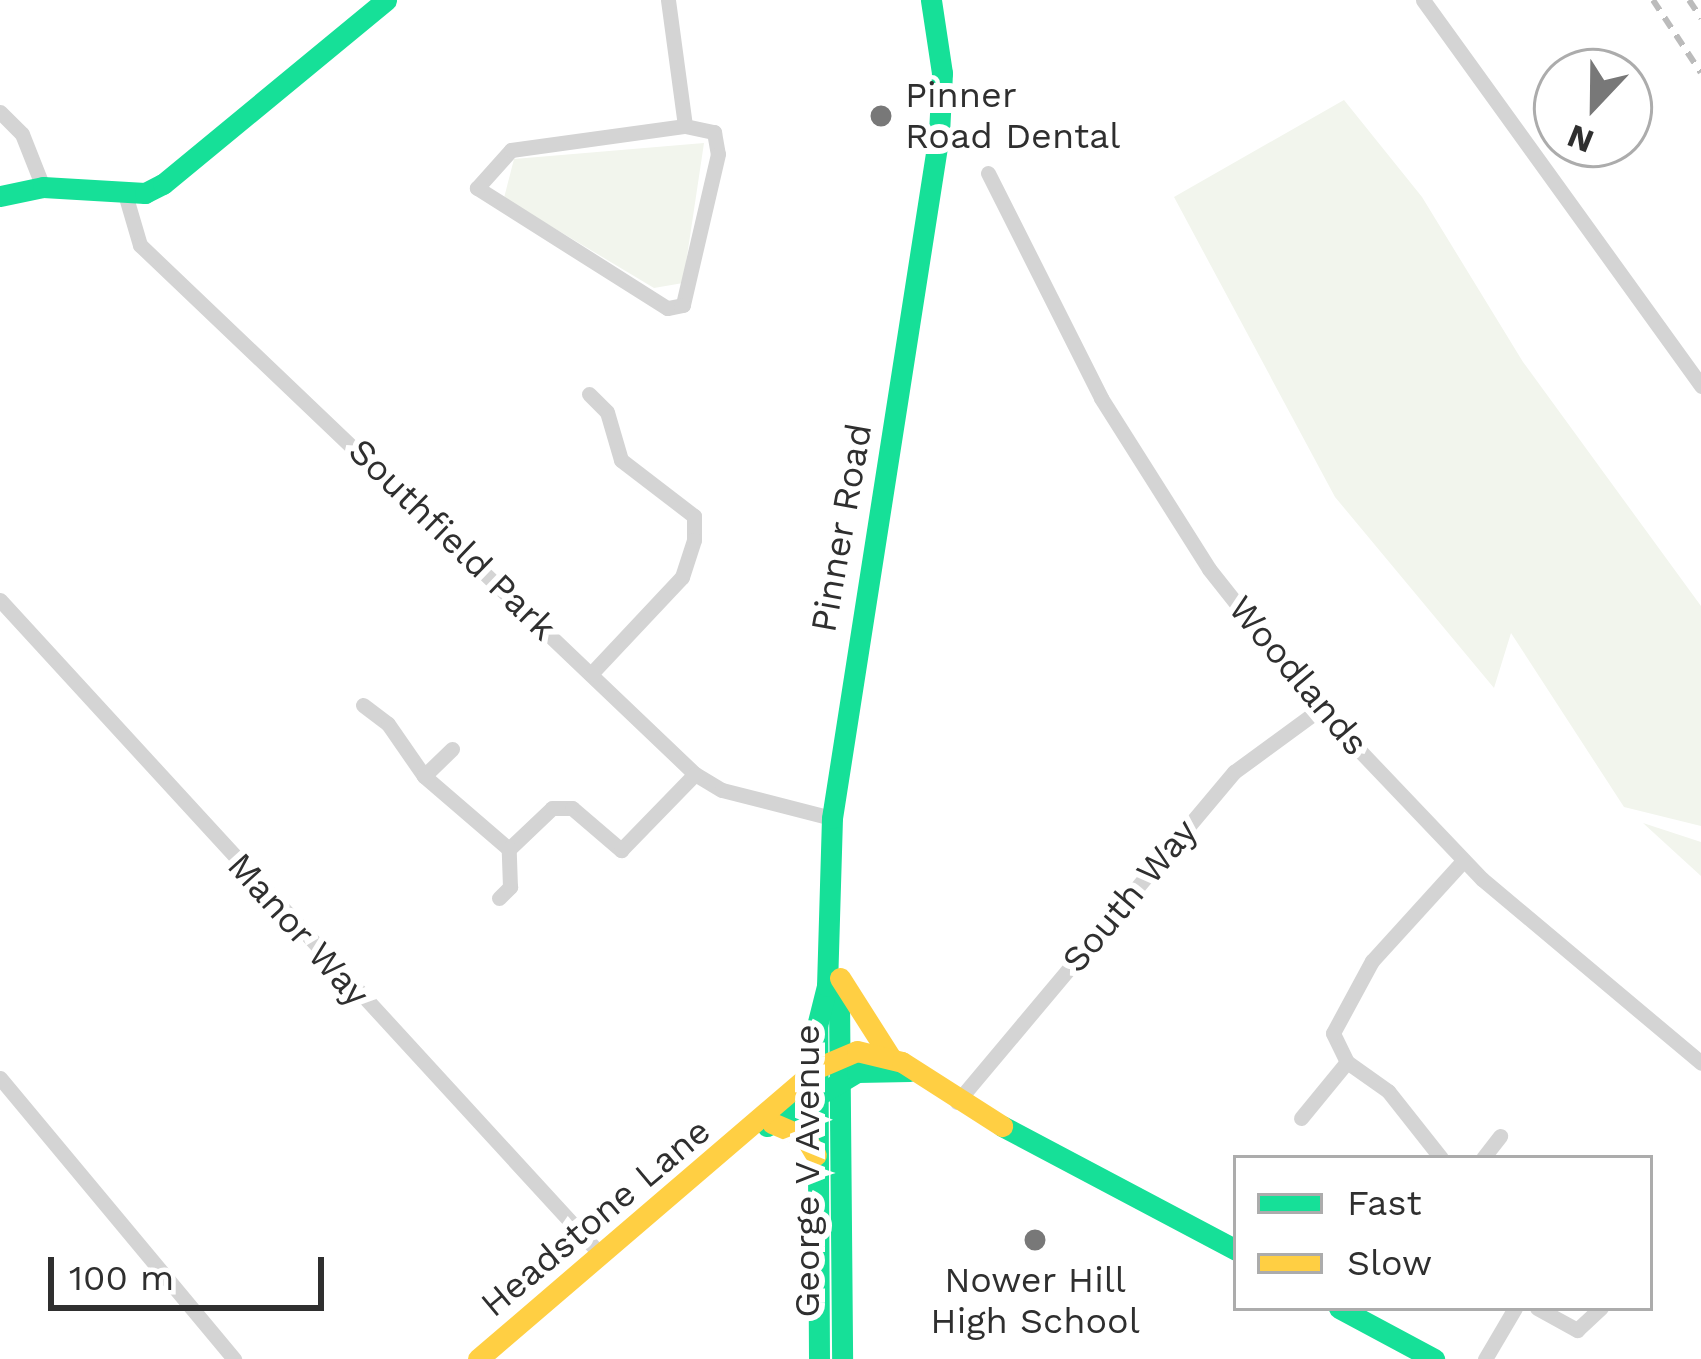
<!DOCTYPE html>
<html>
<head>
<meta charset="utf-8">
<style>
	body { margin:0 }
	#map { position:relative; width:1701px; height:1359px; overflow:hidden; background:#fff; font-family:"Work Sans",sans-serif }
	div>[style] { position:absolute }
	.green>* { inset:0; background:#f2f5ed }
	.street>* { height:15px; margin:-7.5px; padding:0 7.5px; transform-origin:7.5px; border-radius:7.5px; background:#d4d4d4 }
	.fast>* { height:21px; margin:-10.5px; padding:0 10.5px; transform-origin:10.5px; border-radius:10.5px; background:#16e098 }
	.slow>* { height:21px; margin:-10.5px; padding:0 10.5px; transform-origin:10.5px; border-radius:10.5px; background:#ffcf43 }
	.rail>* { height:6px; margin-top:-3px; transform-origin:0; background:repeating-linear-gradient(90deg,#bbb 0 12px,transparent 0 21px) }
	.dots>* { width:33px; height:33px; translate:-50% -50%; box-sizing:border-box; border:6px solid #fff; border-radius:50% }
	span { translate:-50% -50%; white-space:nowrap; text-align:center; line-height:1.15; -webkit-text-stroke:12px #fff; paint-order:stroke }
	.poi-label { font-size:36px; color:#2f2f2f }
	.left { translate:0 -50%; text-align:left }
	.street-label { font-size:36px; color:#2f2f2f }
	.legend { position:absolute; left:1233px; top:1155px; width:420px; height:156px; box-sizing:border-box; background:#fff; border:3px solid #acacac; margin:0; padding:15px 21px; list-style:none; font-size:36px; color:#2f2f2f }
	.legend li { display:flex; align-items:center; gap:24px; height:60px }
	.legend b { width:60px; border:3px solid #acacac }
	.north { position:absolute; left:1533px; top:48px; width:120px; height:120px; box-sizing:border-box; background:#fff; border:3px solid #acacac; border-radius:50%; rotate:202deg; font-size:33px; font-weight:700; line-height:48px; text-align:center; color:#2f2f2f }
	.north::after { content:''; display:block; margin:auto; width:42px; height:54px; background:#787878; clip-path:polygon(50% 0,100% 100%,50% 72%,0 100%) }
	.scale { position:absolute; left:48px; top:1257px; width:276px; height:54px; box-sizing:border-box; border:6px solid #2f2f2f; border-top:0; padding-left:15px; font-size:36px; line-height:42px; white-space:nowrap; color:#2f2f2f; -webkit-text-stroke:9px #fff; paint-order:stroke }
</style>
</head>
<body>
<div id="map">
	<div class="green">
		<div style="clip-path:polygon(1344px 100px,1422px 197px,1523px 362px,1701px 606px,1701px 826px,1624px 807px,1511px 633px,1494px 688px,1335px 497px,1174px 197px)"></div>
		<div style="clip-path:polygon(704px 143px,683px 283px,654px 288px,504px 198px,514px 159px)"></div>
		<div style="clip-path:polygon(1643px 823px,1701px 842px,1701px 876px)"></div>
	</div>
	<div class="street">
		<div style="left:668px;top:0;width:127px;rotate:82.3deg"></div>
		<div style="left:1423px;top:0;width:476px;rotate:54.2deg"></div>
		<div style="left:0;top:112px;width:31px;rotate:45deg"></div>
		<div style="left:22px;top:134px;width:57px;rotate:68.4deg"></div>
		<div style="left:685px;top:126px;width:30px;rotate:12deg"></div>
		<div style="left:714px;top:132px;width:22px;rotate:80deg"></div>
		<div style="left:718px;top:154px;width:155px;rotate:103.1deg"></div>
		<div style="left:683px;top:305px;width:16px;rotate:169deg"></div>
		<div style="left:667px;top:308px;width:225px;rotate:-147.7deg"></div>
		<div style="left:477px;top:188px;width:51px;rotate:-48.2deg"></div>
		<div style="left:511px;top:150px;width:176px;rotate:-7.9deg"></div>
		<div style="left:988px;top:173px;width:252px;rotate:63.3deg"></div>
		<div style="left:1101px;top:398px;width:202px;rotate:57.7deg"></div>
		<div style="left:1209px;top:569px;width:179px;rotate:51.6deg"></div>
		<div style="left:1320px;top:709px;width:235px;rotate:46.4deg"></div>
		<div style="left:1482px;top:879px;width:286px;rotate:40deg"></div>
		<div style="left:125px;top:194px;width:53px;rotate:73.6deg"></div>
		<div style="left:140px;top:245px;width:767px;rotate:43.63deg"></div>
		<div style="left:695px;top:774px;width:31px;rotate:31deg"></div>
		<div style="left:722px;top:790px;width:114px;rotate:14.3deg"></div>
		<div style="left:589px;top:394px;width:25px;rotate:45deg"></div>
		<div style="left:607px;top:412px;width:50px;rotate:73.7deg"></div>
		<div style="left:621px;top:460px;width:92px;rotate:37.5deg"></div>
		<div style="left:694px;top:516px;width:24px;rotate:90deg"></div>
		<div style="left:694px;top:540px;width:39px;rotate:108deg"></div>
		<div style="left:682px;top:577px;width:133px;rotate:133.2deg"></div>
		<div style="left:0;top:600px;width:889px;rotate:47.46deg"></div>
		<div style="left:363px;top:705px;width:31px;rotate:37deg"></div>
		<div style="left:388px;top:724px;width:63px;rotate:55.3deg"></div>
		<div style="left:424px;top:776px;width:112px;rotate:40.7deg"></div>
		<div style="left:509px;top:849px;width:59px;rotate:-43.6deg"></div>
		<div style="left:552px;top:808px;width:20px"></div>
		<div style="left:572px;top:808px;width:65px;rotate:40.6deg"></div>
		<div style="left:621px;top:850px;width:106px;rotate:-45.8deg"></div>
		<div style="left:424px;top:776px;width:39px;rotate:-44deg"></div>
		<div style="left:499px;top:898px;width:16px;rotate:-45deg"></div>
		<div style="left:510px;top:887px;width:38px;rotate:-92deg"></div>
		<div style="left:0;top:1078px;width:366px;rotate:50.2deg"></div>
		<div style="left:957px;top:1102px;width:431px;rotate:-50deg"></div>
		<div style="left:1234px;top:772px;width:107px;rotate:-36.2deg"></div>
		<div style="left:1301px;top:1118px;width:72px;rotate:-50.6deg"></div>
		<div style="left:1441px;top:1158px;width:85px;rotate:-128.3deg"></div>
		<div style="left:1388px;top:1091px;width:50px;rotate:-144.7deg"></div>
		<div style="left:1347px;top:1062px;width:32px;rotate:-116deg"></div>
		<div style="left:1333px;top:1033px;width:82px;rotate:-61.6deg"></div>
		<div style="left:1372px;top:961px;width:135px;rotate:-47.7deg"></div>
		<div style="left:1483px;top:1158px;width:28px;rotate:-52deg"></div>
		<div style="left:1537px;top:1308px;width:46px;rotate:28.8deg"></div>
		<div style="left:1577px;top:1330px;width:33px;rotate:-43deg"></div>
		<div style="left:1485px;top:1359px;width:59px;rotate:-59.5deg"></div>
	</div>
	<div class="fast">
		<div style="left:0;top:196px;width:44px;rotate:-11.8deg"></div>
		<div style="left:43px;top:187px;width:102px;rotate:3.4deg"></div>
		<div style="left:145px;top:193px;width:20px;rotate:-27deg"></div>
		<div style="left:163px;top:184px;width:289px;rotate:-39.5deg"></div>
		<div style="left:827px;top:986px;width:18px;rotate:47deg"></div>
		<div style="left:839px;top:999px;width:360px;rotate:89.5deg"></div>
		<div style="left:767px;top:1126px;width:105px;rotate:-31deg"></div>
		<div style="left:857px;top:1072px;width:53px;rotate:-1.1deg"></div>
		<div style="left:1002px;top:1126px;width:265px;rotate:27.9deg"></div>
		<div style="left:1339px;top:1308px;width:108px;rotate:28.2deg"></div>
		<div style="left:819px;top:1359px;width:333px;rotate:-90.3deg"></div>
		<div style="left:817px;top:1026px;width:41px;rotate:-76deg"></div>
		<div style="left:827px;top:986px;width:168px;rotate:-88.3deg"></div>
		<div style="left:832px;top:818px;width:692px;rotate:-81.11deg"></div>
		<div style="left:939px;top:134px;width:61px;rotate:-87.2deg"></div>
		<div style="left:942px;top:73px;width:74px;rotate:-98.6deg"></div>
	</div>
	<div class="slow">
		<div style="left:840px;top:978px;width:95px;rotate:57.5deg"></div>
		<div style="left:772px;top:1123px;width:36px;rotate:23deg"></div>
		<div style="left:805px;top:1137px;width:21px;rotate:59deg"></div>
		<div style="left:478px;top:1359px;width:447px;rotate:-40.6deg"></div>
		<div style="left:817px;top:1068px;width:43px;rotate:-23deg"></div>
		<div style="left:857px;top:1051px;width:46px;rotate:13.7deg"></div>
		<div style="left:902px;top:1062px;width:119px;rotate:32.6deg"></div>
	</div>
	<div class="rail">
		<div style="left:1653px;top:0;width:87px;rotate:56.7deg"></div>
		<div style="left:1689px;top:0;width:22px;rotate:56deg"></div>
	</div>
	<div class="dots">
		<div style="left:881px;top:116px;background:#787878"></div>
		<div style="left:1035px;top:1240px;background:#787878"></div>
	</div>
	<div class="poi-label">
		<span class="left" style="left:905px;top:116px">Pinner<br>Road Dental</span>
		<span style="left:1035px;top:1301px">Nower Hill<br>High School</span>
	</div>
	<div class="street-label">
		<span style="left:842px;top:528px;rotate:-80deg">Pinner Road</span>
		<span style="left:452px;top:540px;rotate:44deg">Southfield Park</span>
		<span style="left:1298px;top:676px;rotate:50deg">Woodlands</span>
		<span style="left:1130px;top:896px;rotate:-50deg">South Way</span>
		<span style="left:298px;top:930px;rotate:48deg">Manor Way</span>
		<span style="left:808px;top:1171px;rotate:-90deg">George V Avenue</span>
		<span style="left:596px;top:1218px;rotate:-40deg">Headstone Lane</span>
	</div>
	<ul class="legend">
	<li><b style="height:15px;background:#16e098"></b>Fast</li>
	<li><b style="height:15px;background:#ffcf43"></b>Slow</li>
	</ul>
	<div class="north">N</div>
	<div class="scale">100 m</div>
</div>
</body>
</html>
